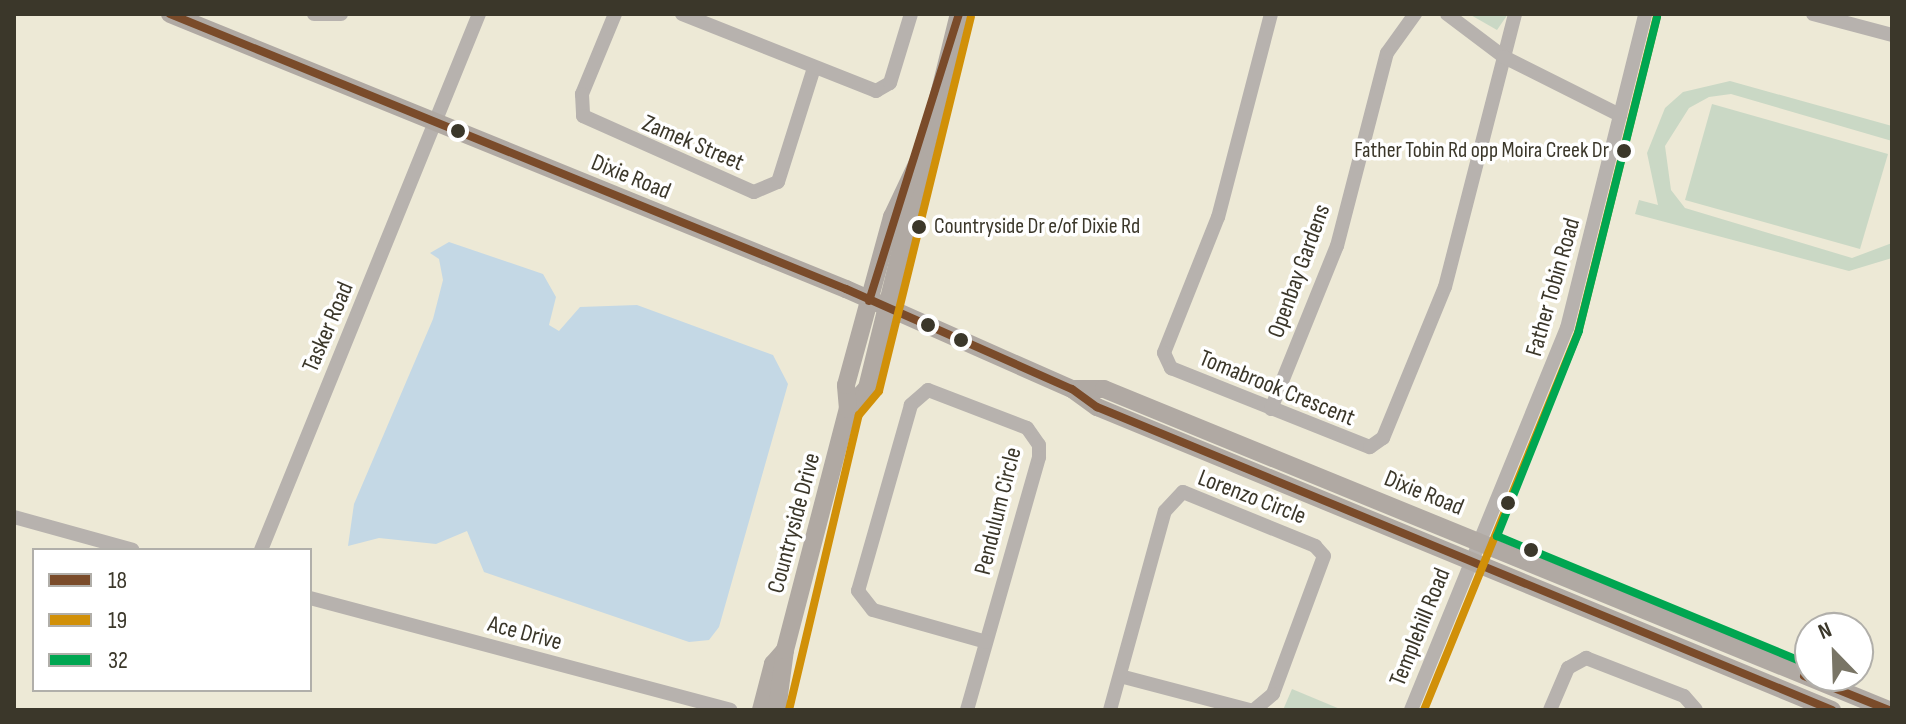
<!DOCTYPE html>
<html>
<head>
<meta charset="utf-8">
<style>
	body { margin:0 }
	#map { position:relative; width:1906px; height:724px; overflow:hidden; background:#ede9d6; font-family:"Sofia Sans Condensed",sans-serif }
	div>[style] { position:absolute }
	.green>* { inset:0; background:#cad8c5 }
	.water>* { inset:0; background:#c4d8e5 }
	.minor>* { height:14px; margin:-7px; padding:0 7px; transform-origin:7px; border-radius:7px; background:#b7b2ae }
	.major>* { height:18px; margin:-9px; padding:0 9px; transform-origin:9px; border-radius:9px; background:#b0a9a3 }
	.bus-1>* { height:8px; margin:-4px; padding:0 4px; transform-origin:4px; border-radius:4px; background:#7a4b2a }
	.bus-2>* { height:8px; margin:-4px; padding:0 4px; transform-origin:4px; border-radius:4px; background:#d19008 }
	.bus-3>* { height:8px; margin:-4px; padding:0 4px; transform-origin:4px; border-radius:4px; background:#00a651 }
	.dots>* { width:22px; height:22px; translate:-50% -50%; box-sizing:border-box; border:4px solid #fff; border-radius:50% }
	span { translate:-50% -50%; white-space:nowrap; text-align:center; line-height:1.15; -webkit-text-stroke:7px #fff; paint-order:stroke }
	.bus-label { font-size:22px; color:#3b372a }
	.right { translate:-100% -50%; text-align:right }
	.left { translate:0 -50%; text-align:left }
	.street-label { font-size:24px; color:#3b372a }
	.frame { position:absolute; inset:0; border:16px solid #3b372a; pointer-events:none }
	.legend { position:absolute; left:32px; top:548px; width:280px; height:144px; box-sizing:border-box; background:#fff; border:2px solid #b1afaa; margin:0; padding:10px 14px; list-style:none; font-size:24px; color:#3b372a }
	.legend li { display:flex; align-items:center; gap:16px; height:40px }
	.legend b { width:40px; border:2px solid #b1afaa }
	.north { position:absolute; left:1794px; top:612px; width:80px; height:80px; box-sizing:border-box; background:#fff; border:2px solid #b1afaa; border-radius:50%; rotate:337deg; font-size:22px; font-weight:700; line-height:32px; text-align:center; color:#3b372a }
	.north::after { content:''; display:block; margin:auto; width:28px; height:36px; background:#797566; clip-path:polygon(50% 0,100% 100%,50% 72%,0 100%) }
</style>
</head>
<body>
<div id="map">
	<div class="green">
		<div style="clip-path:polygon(1469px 14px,1508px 14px,1497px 30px)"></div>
		<div style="clip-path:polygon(1730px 81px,1892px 126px,1892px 141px,1731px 94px,1709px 97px,1689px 108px,1665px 146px,1671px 190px,1685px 208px,1852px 258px,1892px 243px,1892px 258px,1849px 271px,1635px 214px,1639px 200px,1658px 205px,1647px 153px,1665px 108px,1683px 92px)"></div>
		<div style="clip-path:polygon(1712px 104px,1888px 154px,1860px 249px,1685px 200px)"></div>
		<div style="clip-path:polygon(1292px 689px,1340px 709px,1342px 710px,1283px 710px)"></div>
	</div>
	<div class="water">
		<div style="clip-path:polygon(449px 242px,543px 274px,556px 297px,549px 325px,559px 331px,580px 307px,637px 305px,773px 355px,788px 384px,719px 627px,709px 640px,689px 642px,484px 572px,467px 531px,436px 544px,379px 538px,348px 546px,354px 504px,433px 319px,443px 280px,439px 259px,430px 253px)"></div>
	</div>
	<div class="minor">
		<div style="left:314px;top:14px;width:27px"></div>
		<div style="left:615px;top:14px;width:87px;rotate:112.4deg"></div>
		<div style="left:582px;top:94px;width:22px;rotate:87deg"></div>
		<div style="left:583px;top:116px;width:187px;rotate:24deg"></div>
		<div style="left:754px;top:192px;width:26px;rotate:-23deg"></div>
		<div style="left:778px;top:182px;width:120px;rotate:-72.5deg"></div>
		<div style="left:682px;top:14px;width:209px;rotate:21.6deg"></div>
		<div style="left:876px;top:91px;width:16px;rotate:-30deg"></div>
		<div style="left:890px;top:83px;width:72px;rotate:-73.1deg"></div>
		<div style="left:1271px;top:14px;width:210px;rotate:104.6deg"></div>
		<div style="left:1218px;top:217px;width:146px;rotate:111.7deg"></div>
		<div style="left:1164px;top:353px;width:17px;rotate:65deg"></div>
		<div style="left:1171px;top:368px;width:214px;rotate:21.7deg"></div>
		<div style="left:1370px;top:447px;width:16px;rotate:-35deg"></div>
		<div style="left:1383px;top:438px;width:163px;rotate:-67.7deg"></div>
		<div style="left:1445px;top:287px;width:282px;rotate:-75.6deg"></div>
		<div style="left:1447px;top:14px;width:71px;rotate:37deg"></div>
		<div style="left:1504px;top:57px;width:130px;rotate:26.6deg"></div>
		<div style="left:1813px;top:14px;width:82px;rotate:14.9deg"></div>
		<div style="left:1271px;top:409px;width:176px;rotate:-68deg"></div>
		<div style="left:1337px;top:246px;width:199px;rotate:-75.5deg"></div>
		<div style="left:1387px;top:53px;width:48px;rotate:-54.3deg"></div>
		<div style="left:14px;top:517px;width:123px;rotate:15.5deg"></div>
		<div style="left:261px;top:550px;width:579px;rotate:-67.87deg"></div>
		<div style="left:310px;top:598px;width:435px;rotate:14.9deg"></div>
		<div style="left:1120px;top:676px;width:134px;rotate:14.7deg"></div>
		<div style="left:967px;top:710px;width:263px;rotate:-74.1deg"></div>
		<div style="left:1039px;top:457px;width:12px;rotate:-90deg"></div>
		<div style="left:1039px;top:445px;width:21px;rotate:-125deg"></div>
		<div style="left:1027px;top:428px;width:106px;rotate:-159deg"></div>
		<div style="left:928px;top:390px;width:23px;rotate:139deg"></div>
		<div style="left:911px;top:405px;width:193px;rotate:105.9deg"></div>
		<div style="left:858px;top:591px;width:24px;rotate:52deg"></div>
		<div style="left:873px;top:610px;width:117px;rotate:15.8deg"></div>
		<div style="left:1110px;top:710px;width:206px;rotate:-74.6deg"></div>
		<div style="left:1165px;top:511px;width:26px;rotate:-47deg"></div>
		<div style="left:1183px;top:492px;width:143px;rotate:22.2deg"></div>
		<div style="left:1315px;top:546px;width:13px;rotate:48deg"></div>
		<div style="left:1324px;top:556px;width:147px;rotate:110.3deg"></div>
		<div style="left:1273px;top:694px;width:25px;rotate:140deg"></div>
		<div style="left:1411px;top:710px;width:413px;rotate:-67.8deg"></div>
		<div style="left:1567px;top:328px;width:324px;rotate:-76deg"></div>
		<div style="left:1550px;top:710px;width:46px;rotate:-66.8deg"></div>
		<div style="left:1568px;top:668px;width:21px;rotate:-29deg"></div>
		<div style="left:1586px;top:658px;width:105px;rotate:21.2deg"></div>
		<div style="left:1684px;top:696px;width:18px;rotate:49deg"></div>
	</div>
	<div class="major">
		<div style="left:170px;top:14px;width:730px;rotate:22.14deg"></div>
		<div style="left:846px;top:289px;width:247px;rotate:23.9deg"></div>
		<div style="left:1072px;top:389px;width:31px;rotate:36deg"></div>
		<div style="left:1097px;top:407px;width:795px;rotate:22.4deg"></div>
		<div style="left:1072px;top:389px;width:32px"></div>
		<div style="left:1104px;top:389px;width:848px;rotate:22.24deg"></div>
		<div style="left:848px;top:409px;width:28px;rotate:-48deg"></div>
		<div style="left:867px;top:388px;width:385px;rotate:-76.2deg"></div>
		<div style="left:761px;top:710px;width:48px;rotate:-75.4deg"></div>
		<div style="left:773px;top:664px;width:18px;rotate:-49deg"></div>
		<div style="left:777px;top:710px;width:61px;rotate:-82.4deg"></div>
		<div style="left:785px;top:650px;width:249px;rotate:-75.4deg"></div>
		<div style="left:848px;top:409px;width:24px;rotate:-95deg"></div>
		<div style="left:846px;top:385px;width:174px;rotate:-74.7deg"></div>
		<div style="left:892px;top:217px;width:63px;rotate:-64.7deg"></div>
	</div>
	<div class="bus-1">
		<div style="left:170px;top:14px;width:730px;rotate:22.14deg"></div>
		<div style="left:846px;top:289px;width:247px;rotate:23.9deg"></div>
		<div style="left:1072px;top:389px;width:31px;rotate:36deg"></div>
		<div style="left:1097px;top:407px;width:795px;rotate:22.4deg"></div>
		<div style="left:869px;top:301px;width:301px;rotate:-72.6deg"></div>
		<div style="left:1804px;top:676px;width:92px;rotate:21.8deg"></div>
	</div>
	<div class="bus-2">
		<div style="left:789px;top:710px;width:303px;rotate:-76.7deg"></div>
		<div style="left:859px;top:415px;width:31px;rotate:-50deg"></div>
		<div style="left:879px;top:391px;width:385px;rotate:-76.2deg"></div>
		<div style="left:1424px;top:710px;width:407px;rotate:-67.8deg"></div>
		<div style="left:1578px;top:333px;width:326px;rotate:-76deg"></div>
	</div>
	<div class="bus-3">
		<div style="left:1657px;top:17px;width:324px;rotate:104deg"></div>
		<div style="left:1579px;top:331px;width:221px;rotate:111.8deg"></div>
		<div style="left:1497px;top:536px;width:339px;rotate:22.4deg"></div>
	</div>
	<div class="dots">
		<div style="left:458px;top:131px;background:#3b372a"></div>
		<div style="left:1624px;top:151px;background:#3b372a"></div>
		<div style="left:919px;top:227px;background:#3b372a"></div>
		<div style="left:928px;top:325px;background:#3b372a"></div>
		<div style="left:961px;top:340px;background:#3b372a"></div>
		<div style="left:1508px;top:503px;background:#3b372a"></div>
		<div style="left:1531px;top:550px;background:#3b372a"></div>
	</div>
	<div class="bus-label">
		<span class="right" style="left:1609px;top:151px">Father Tobin Rd opp Moira Creek Dr</span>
		<span class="left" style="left:934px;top:227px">Countryside Dr e/of Dixie Rd</span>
	</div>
	<div class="street-label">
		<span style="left:693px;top:143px;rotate:23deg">Zamek Street</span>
		<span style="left:631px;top:177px;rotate:22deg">Dixie Road</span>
		<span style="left:1299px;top:271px;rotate:-70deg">Openbay Gardens</span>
		<span style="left:1553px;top:287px;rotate:-74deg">Father Tobin Road</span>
		<span style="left:328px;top:327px;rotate:-67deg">Tasker Road</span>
		<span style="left:1277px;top:388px;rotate:22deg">Tomabrook Crescent</span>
		<span style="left:1424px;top:493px;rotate:22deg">Dixie Road</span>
		<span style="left:1252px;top:497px;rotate:21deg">Lorenzo Circle</span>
		<span style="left:998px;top:511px;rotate:-76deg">Pendulum Circle</span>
		<span style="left:794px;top:523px;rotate:-75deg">Countryside Drive</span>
		<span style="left:1420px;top:627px;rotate:-68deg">Templehill Road</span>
		<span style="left:525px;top:633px;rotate:15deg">Ace Drive</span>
	</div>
	<div class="frame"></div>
	<ul class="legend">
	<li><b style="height:10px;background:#7a4b2a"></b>18</li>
	<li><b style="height:10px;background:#d19008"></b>19</li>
	<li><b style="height:10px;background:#00a651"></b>32</li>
	</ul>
	<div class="north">N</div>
</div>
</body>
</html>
